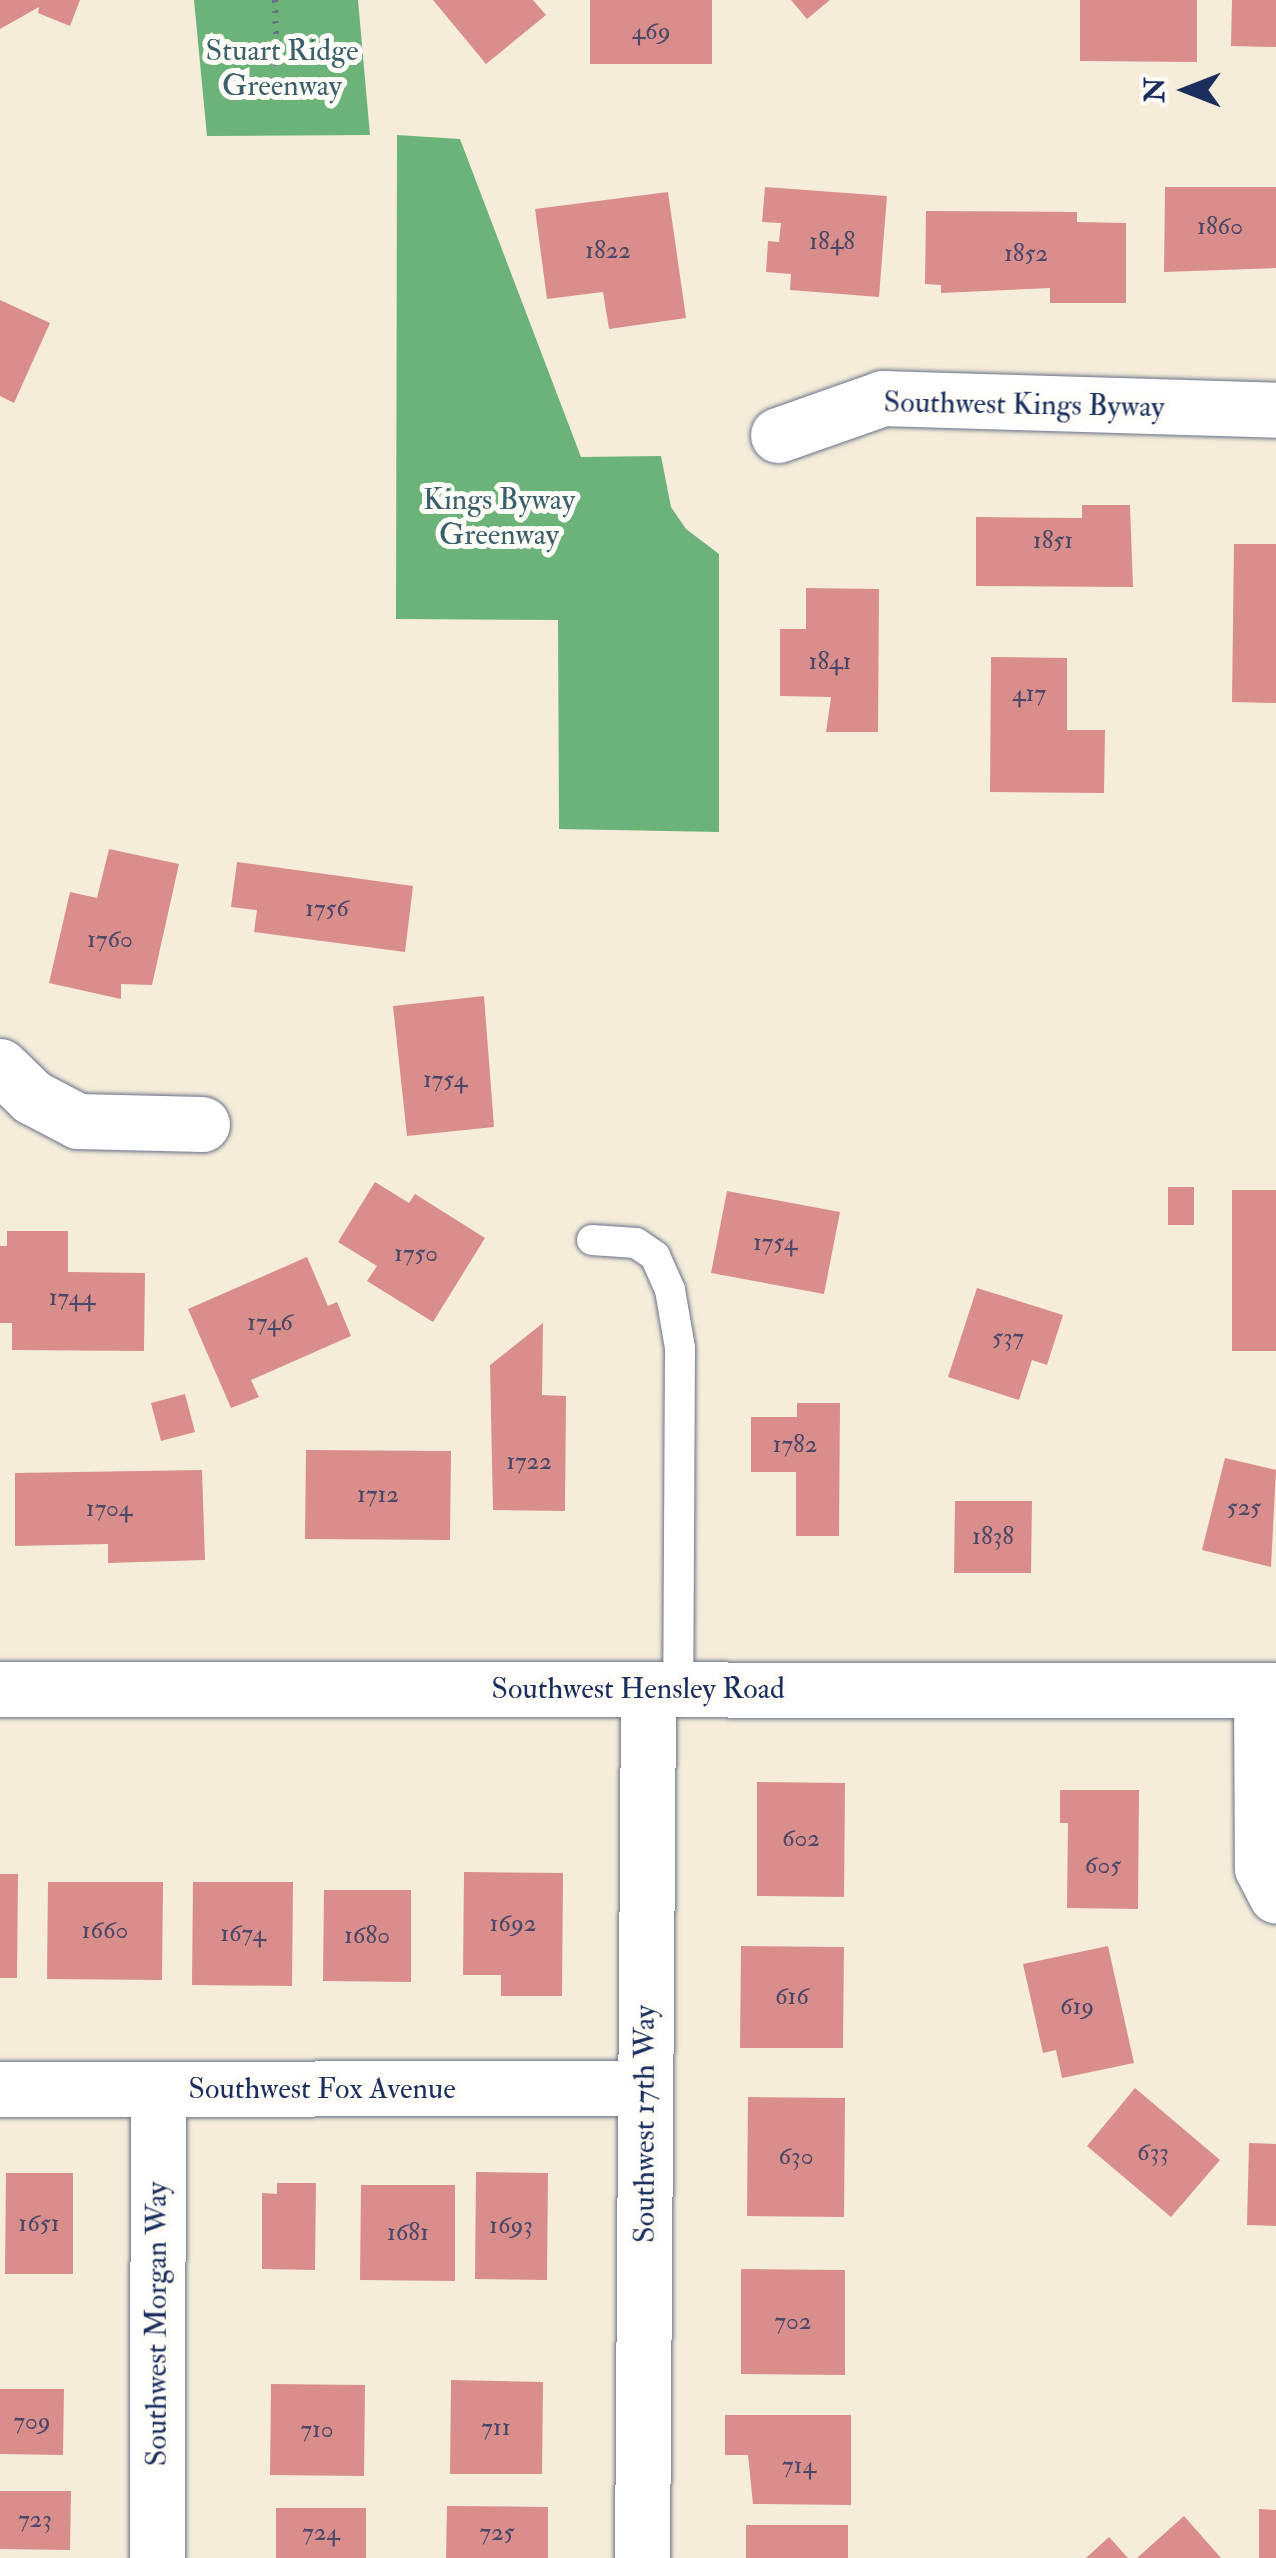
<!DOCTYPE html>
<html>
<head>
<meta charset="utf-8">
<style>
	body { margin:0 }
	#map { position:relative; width:1276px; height:2558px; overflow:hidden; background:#f5edda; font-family:"IM FELL Double Pica",serif }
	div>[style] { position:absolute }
	.forest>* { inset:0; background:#6cb379 }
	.building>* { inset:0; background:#d98e8b }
	.path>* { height:6px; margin-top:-3px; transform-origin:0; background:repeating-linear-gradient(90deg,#677289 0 2.5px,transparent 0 10.5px) }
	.roads { filter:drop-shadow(0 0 2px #677289) drop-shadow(0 0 2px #677289) }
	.service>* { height:30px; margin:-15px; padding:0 15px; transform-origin:15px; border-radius:15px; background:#fff }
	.minor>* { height:55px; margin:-27.5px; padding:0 27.5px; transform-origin:27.5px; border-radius:27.5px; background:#fff }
	.tertiary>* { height:55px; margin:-27.5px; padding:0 27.5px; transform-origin:27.5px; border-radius:27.5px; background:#fff }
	span { translate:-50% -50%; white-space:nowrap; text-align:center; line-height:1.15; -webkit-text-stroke:10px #fdfcf7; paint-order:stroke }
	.number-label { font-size:25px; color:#4a4769 }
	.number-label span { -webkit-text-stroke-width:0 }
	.park-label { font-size:30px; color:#3b606c }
	.street-label { font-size:30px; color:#1b2f5e }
	.north { position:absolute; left:1136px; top:40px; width:100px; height:100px; -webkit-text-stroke:8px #fdfcf7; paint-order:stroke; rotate:270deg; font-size:28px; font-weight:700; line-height:40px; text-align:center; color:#1b2f5e }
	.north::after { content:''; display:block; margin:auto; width:35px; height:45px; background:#1b2f5e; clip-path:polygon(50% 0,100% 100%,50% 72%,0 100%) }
</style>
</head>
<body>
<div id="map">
	<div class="forest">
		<div style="clip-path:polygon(194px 0,358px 0,370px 135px,207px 136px)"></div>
		<div style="clip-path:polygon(397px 135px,460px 139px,581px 457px,661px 456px,671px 507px,686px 529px,719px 554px,719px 832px,559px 829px,558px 620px,396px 619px)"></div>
	</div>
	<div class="building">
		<div style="clip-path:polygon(0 0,80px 0,70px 26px,38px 13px,39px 7px,0 29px)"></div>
		<div style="clip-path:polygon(433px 0,533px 0,546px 15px,486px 64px)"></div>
		<div style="clip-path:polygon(590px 0,712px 0,712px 64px,590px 64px)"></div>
		<div style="clip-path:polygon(791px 0,830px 0,807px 19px)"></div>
		<div style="clip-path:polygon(1080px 0,1197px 0,1197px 62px,1080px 61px)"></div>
		<div style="clip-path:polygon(1232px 0,1276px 0,1276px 47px,1231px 46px)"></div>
		<div style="clip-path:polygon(765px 187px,887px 196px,879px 297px,790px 290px,791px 274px,766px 272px,768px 241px,779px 242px,781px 223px,762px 222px)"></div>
		<div style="clip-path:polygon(1165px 187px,1276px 187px,1276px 268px,1164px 272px)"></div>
		<div style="clip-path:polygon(668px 192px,686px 318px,609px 329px,603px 292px,547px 299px,535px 209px)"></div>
		<div style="clip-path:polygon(926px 211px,1077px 212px,1077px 222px,1126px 223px,1126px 303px,1050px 303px,1050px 288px,941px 293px,941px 285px,925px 284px)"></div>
		<div style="clip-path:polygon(0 300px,50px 323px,14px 403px,0 396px)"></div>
		<div style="clip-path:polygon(1082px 505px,1130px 505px,1133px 587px,976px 586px,976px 517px,1082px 518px)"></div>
		<div style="clip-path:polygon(1234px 544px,1276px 544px,1276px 703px,1232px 702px)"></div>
		<div style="clip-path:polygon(806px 588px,879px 589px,878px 732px,826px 732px,831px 697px,780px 696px,780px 629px,806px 629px)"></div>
		<div style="clip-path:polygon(991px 657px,1067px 658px,1067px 730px,1105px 730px,1104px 793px,990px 792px)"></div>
		<div style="clip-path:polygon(109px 849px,179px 864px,152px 985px,121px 984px,121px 999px,49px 983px,70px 892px,97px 898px)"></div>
		<div style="clip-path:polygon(237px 862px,413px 886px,405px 952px,254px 932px,257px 910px,231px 907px)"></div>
		<div style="clip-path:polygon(484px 996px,494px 1127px,407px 1136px,393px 1006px)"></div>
		<div style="clip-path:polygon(375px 1182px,409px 1203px,415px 1194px,485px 1238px,433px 1322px,367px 1281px,377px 1266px,338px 1242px)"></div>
		<div style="clip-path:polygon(1168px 1187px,1194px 1187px,1194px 1225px,1168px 1225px)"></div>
		<div style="clip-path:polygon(1232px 1190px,1276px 1190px,1276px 1351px,1232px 1351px)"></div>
		<div style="clip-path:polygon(727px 1191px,840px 1212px,824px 1294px,711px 1273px)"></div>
		<div style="clip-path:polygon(7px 1231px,68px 1231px,68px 1272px,145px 1273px,144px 1351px,12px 1350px,12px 1323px,0 1323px,0 1246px,7px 1246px)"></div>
		<div style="clip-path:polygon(307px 1257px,328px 1306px,337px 1302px,351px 1336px,251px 1380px,259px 1397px,231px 1408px,188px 1309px)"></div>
		<div style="clip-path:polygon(977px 1288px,1063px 1315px,1047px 1365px,1032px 1360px,1019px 1400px,948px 1377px)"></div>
		<div style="clip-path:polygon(543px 1323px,542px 1395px,566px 1396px,565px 1511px,493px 1510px,490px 1365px)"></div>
		<div style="clip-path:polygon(185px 1394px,195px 1432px,161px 1441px,151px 1403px)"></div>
		<div style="clip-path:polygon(797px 1403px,840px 1403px,839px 1536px,796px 1536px,796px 1472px,751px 1472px,751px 1417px,797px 1417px)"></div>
		<div style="clip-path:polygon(306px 1450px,451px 1451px,450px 1540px,305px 1539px)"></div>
		<div style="clip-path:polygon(1225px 1458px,1276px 1470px,1271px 1567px,1202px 1550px)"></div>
		<div style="clip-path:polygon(202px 1470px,205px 1560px,108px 1563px,108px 1544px,15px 1546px,15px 1473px)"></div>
		<div style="clip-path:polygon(955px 1501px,1032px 1501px,1031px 1573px,954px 1573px)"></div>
		<div style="clip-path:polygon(757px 1782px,845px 1783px,844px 1897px,757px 1896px)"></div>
		<div style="clip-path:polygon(1060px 1790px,1139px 1790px,1138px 1909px,1067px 1908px,1068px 1823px,1060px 1823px)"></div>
		<div style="clip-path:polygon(464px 1872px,563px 1873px,562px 1996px,501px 1996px,501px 1975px,463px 1975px)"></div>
		<div style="clip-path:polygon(0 1874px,18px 1874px,17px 1978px,0 1978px)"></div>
		<div style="clip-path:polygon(48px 1882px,163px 1882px,162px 1980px,47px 1979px)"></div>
		<div style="clip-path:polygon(193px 1882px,293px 1882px,292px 1986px,192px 1985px)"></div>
		<div style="clip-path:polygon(324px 1890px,411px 1890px,411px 1982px,323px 1981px)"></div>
		<div style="clip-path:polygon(741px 1946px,844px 1947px,843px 2048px,740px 2048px)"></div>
		<div style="clip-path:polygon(1108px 1946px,1134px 2063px,1062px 2078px,1056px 2050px,1043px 2053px,1023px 1964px)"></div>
		<div style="clip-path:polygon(1135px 2088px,1220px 2160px,1171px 2217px,1087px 2146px)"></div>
		<div style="clip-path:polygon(748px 2097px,845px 2098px,844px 2217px,747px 2216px)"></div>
		<div style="clip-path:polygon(1249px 2143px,1276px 2144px,1276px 2226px,1247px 2225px)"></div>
		<div style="clip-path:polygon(476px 2172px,548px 2173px,547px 2280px,475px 2279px)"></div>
		<div style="clip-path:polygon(6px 2173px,73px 2173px,73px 2274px,5px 2274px)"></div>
		<div style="clip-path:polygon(277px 2183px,316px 2183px,315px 2270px,262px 2269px,262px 2193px,277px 2194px)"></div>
		<div style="clip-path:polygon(361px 2185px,455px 2185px,455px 2281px,360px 2280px)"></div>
		<div style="clip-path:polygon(741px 2269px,845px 2270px,845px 2375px,741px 2374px)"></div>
		<div style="clip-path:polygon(451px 2380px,543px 2382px,542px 2474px,450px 2474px)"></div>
		<div style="clip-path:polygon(271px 2384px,365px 2385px,364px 2476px,270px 2475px)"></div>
		<div style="clip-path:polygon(0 2389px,64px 2389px,63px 2455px,0 2454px)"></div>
		<div style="clip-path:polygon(725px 2415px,851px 2415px,851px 2505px,753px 2504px,748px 2455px,725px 2455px)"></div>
		<div style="clip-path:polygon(0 2491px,71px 2491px,70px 2550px,0 2549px)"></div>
		<div style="clip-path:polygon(447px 2506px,548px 2507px,548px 2558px,446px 2558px)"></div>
		<div style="clip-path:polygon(276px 2508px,366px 2508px,366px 2558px,276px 2558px)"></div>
		<div style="clip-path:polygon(1259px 2509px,1276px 2510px,1276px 2558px,1259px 2558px)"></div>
		<div style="clip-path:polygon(1184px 2516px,1221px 2558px,1137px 2558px)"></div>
		<div style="clip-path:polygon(746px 2525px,848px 2525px,848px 2558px,746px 2558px)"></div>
		<div style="clip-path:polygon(1109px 2537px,1128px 2558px,1086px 2558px)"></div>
	</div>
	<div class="path">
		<div style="left:275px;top:0;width:72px;rotate:88.4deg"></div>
	</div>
	<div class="roads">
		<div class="service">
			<div style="left:592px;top:1240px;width:44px;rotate:3.9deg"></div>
			<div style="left:636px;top:1243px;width:23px;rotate:34deg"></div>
			<div style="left:655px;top:1256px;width:37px;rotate:66deg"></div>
			<div style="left:670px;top:1290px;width:59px;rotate:80.2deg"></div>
			<div style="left:680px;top:1348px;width:341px;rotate:90.3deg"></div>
		</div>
		<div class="minor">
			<div style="left:778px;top:435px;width:111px;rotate:-19.4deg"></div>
			<div style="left:883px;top:398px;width:393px;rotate:1.7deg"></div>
			<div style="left:0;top:1066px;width:45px;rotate:44.1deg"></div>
			<div style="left:32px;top:1097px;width:52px;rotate:27.6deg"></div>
			<div style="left:78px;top:1121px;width:124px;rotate:1.4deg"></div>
			<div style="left:1261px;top:1690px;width:178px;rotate:89.7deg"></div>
			<div style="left:1262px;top:1868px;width:31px;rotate:63deg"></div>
			<div style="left:0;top:2089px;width:645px;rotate:-0.09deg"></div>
			<div style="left:157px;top:2558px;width:468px;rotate:-89.9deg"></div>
			<div style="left:642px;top:2558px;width:869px;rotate:-89.6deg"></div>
		</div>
		<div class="tertiary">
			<div style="left:0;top:1689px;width:1276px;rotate:0.04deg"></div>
		</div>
	</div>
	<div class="number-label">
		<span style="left:651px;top:32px">469</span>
		<span style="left:1220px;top:227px">1860</span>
		<span style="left:832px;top:242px">1848</span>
		<span style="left:608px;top:251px">1822</span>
		<span style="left:1026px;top:254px">1852</span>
		<span style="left:1053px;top:541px">1851</span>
		<span style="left:830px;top:662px">1841</span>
		<span style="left:1029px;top:694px">417</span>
		<span style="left:327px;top:909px">1756</span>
		<span style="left:110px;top:940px">1760</span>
		<span style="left:445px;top:1080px">1754</span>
		<span style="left:775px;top:1243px">1754</span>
		<span style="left:416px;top:1254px">1750</span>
		<span style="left:72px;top:1298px">1744</span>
		<span style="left:270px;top:1323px">1746</span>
		<span style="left:1008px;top:1338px">537</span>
		<span style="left:795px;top:1445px">1782</span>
		<span style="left:529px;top:1462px">1722</span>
		<span style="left:378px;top:1495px">1712</span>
		<span style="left:1244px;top:1508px">525</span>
		<span style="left:109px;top:1509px">1704</span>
		<span style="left:993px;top:1537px">1838</span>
		<span style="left:801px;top:1839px">602</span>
		<span style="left:1103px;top:1866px">605</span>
		<span style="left:513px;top:1924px">1692</span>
		<span style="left:105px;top:1931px">1660</span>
		<span style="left:243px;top:1934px">1674</span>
		<span style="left:367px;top:1936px">1680</span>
		<span style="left:792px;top:1997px">616</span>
		<span style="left:1077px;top:2007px">619</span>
		<span style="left:1153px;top:2153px">633</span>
		<span style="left:796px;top:2157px">630</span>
		<span style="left:39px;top:2224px">1651</span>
		<span style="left:511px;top:2226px">1693</span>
		<span style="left:408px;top:2233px">1681</span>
		<span style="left:793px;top:2322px">702</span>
		<span style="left:32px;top:2422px">709</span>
		<span style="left:496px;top:2428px">711</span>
		<span style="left:317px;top:2430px">710</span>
		<span style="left:799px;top:2466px">714</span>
		<span style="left:35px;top:2520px">723</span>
		<span style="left:321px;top:2533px">724</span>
		<span style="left:497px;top:2533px">725</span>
	</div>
	<div class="park-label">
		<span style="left:282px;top:68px">Stuart Ridge<br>Greenway</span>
		<span style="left:499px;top:517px">Kings Byway<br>Greenway</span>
	</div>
	<div class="street-label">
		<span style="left:1024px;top:405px;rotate:1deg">Southwest Kings Byway</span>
		<span style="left:638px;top:1689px">Southwest Hensley Road</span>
		<span style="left:322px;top:2089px">Southwest Fox Avenue</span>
		<span style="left:645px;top:2124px;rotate:-90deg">Southwest 17th Way</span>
		<span style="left:157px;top:2324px;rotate:-90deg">Southwest Morgan Way</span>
	</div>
	<div class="north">N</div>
</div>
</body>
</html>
